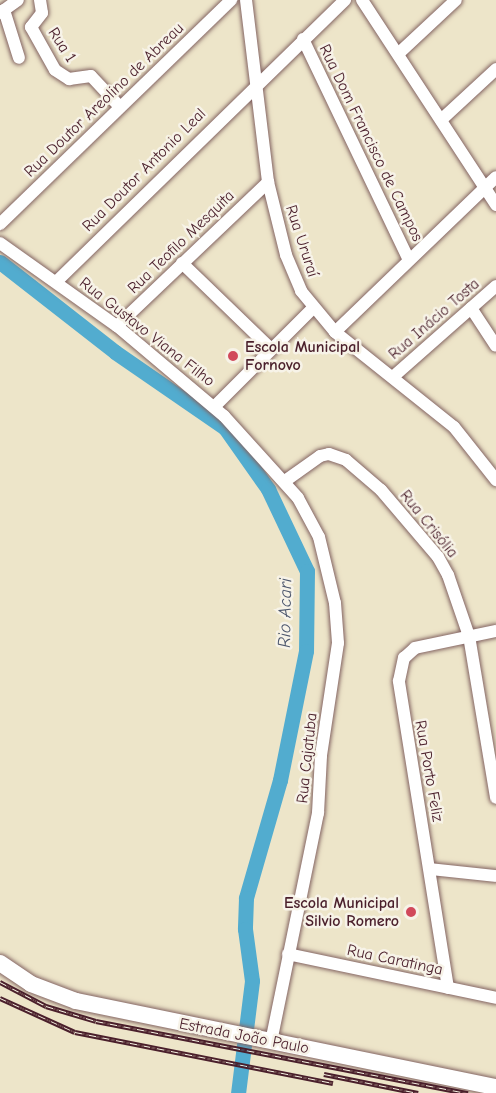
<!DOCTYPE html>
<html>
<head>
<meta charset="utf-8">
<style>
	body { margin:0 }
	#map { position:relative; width:496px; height:1093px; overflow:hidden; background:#ede5c9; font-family:"Comic Neue",sans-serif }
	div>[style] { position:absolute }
	.river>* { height:15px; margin:-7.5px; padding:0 7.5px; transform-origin:7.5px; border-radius:7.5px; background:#52accf }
	.roads { filter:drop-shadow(0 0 2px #836462) drop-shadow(0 0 2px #836462) }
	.minor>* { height:12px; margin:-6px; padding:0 6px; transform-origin:6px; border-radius:6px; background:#fff }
	.major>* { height:16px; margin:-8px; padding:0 8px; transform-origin:8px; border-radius:8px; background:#fff }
	.rail>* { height:4.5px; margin-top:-2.25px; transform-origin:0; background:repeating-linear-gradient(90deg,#f7f3e8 0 7px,#4a1f2b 0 14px); box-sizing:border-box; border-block:2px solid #4a1f2b }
	.dots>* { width:16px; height:16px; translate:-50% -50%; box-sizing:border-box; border:3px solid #f7f3e8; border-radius:50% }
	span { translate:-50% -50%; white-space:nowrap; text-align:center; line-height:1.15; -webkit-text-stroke:5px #f7f3e8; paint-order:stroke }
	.street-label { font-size:16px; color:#4a1f2b }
	.poi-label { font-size:16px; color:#4a1f2b; font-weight:700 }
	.left { translate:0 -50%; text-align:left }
	.right { translate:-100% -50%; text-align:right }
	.water-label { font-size:18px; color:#4d576d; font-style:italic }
</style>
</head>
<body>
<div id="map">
	<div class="river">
		<div style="left:0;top:262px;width:146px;rotate:38deg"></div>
		<div style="left:115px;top:352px;width:134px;rotate:34.6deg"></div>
		<div style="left:225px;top:428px;width:75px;rotate:54.8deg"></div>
		<div style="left:268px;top:489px;width:91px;rotate:64.6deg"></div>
		<div style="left:307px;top:571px;width:80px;rotate:90.7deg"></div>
		<div style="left:306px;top:651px;width:132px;rotate:101.4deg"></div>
		<div style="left:280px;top:780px;width:123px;rotate:106.1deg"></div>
		<div style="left:246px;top:898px;width:31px;rotate:92deg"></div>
		<div style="left:245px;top:929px;width:52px;rotate:82.3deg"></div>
		<div style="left:252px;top:981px;width:113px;rotate:97.1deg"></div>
	</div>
	<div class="roads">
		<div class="minor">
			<div style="left:40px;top:0;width:13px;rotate:81deg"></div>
			<div style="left:42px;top:13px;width:18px;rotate:128deg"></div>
			<div style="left:31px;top:27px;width:49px;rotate:60.8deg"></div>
			<div style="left:55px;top:70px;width:17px;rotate:33deg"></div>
			<div style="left:69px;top:79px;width:22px;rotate:-8deg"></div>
			<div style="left:91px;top:76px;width:42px;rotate:46.9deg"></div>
			<div style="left:246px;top:0;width:183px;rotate:83.1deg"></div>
			<div style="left:268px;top:182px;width:75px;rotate:76.1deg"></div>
			<div style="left:286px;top:255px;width:39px;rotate:67deg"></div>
			<div style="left:301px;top:291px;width:53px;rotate:50.3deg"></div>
			<div style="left:335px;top:332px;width:152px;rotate:38.6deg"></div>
			<div style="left:454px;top:427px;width:68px;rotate:51.6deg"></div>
			<div style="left:362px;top:0;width:245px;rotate:56.8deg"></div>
			<div style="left:4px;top:10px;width:50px;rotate:72.6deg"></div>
			<div style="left:0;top:13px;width:22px;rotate:-36deg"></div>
			<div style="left:303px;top:39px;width:245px;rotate:64.4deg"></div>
			<div style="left:398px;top:54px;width:79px;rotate:-43deg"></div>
			<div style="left:441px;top:120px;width:75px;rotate:-42.8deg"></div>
			<div style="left:0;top:224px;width:322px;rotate:-44.1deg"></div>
			<div style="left:0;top:243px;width:143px;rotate:35.4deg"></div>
			<div style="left:117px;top:326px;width:140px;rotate:40.1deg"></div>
			<div style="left:224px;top:416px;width:110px;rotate:47.9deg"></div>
			<div style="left:298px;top:498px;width:44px;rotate:61.7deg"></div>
			<div style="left:319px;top:537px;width:68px;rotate:76.4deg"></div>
			<div style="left:335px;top:603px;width:40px;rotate:85.7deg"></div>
			<div style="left:338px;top:643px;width:114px;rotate:98.6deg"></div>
			<div style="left:321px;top:756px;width:57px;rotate:93deg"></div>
			<div style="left:318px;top:813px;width:233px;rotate:101.6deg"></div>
			<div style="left:182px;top:263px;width:124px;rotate:44deg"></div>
			<div style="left:56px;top:282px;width:404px;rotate:-44.3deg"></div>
			<div style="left:471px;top:308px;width:45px;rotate:56.7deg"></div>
			<div style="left:117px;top:326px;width:209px;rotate:-43.6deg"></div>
			<div style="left:335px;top:332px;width:223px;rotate:-43.9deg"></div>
			<div style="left:394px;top:376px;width:136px;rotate:-41.4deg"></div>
			<div style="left:214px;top:407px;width:139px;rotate:-45deg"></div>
			<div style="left:285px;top:481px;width:43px;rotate:-35.5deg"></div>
			<div style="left:320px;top:456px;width:9px;rotate:-13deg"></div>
			<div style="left:329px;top:454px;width:18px;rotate:19deg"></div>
			<div style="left:346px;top:460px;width:46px;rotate:40.6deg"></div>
			<div style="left:381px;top:490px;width:88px;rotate:49.6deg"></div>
			<div style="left:438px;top:557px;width:21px;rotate:61deg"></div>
			<div style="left:448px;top:575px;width:65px;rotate:71deg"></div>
			<div style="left:469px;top:636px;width:164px;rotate:80.5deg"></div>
			<div style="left:430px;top:869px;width:66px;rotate:6.1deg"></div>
			<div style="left:288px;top:954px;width:213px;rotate:11.9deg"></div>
			<div style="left:448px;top:988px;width:311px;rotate:-99.1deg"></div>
			<div style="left:399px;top:681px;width:24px;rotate:-78deg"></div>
			<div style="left:404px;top:658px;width:15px;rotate:-42deg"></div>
			<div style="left:415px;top:648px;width:83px;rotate:-11.9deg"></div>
		</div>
		<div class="major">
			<div style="left:0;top:963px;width:37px;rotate:34deg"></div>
			<div style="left:31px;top:984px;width:48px;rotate:20.7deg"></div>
			<div style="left:76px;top:1001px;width:429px;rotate:11.6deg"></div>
		</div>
	</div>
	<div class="rail">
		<div style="left:0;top:982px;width:52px;rotate:27.6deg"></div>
		<div style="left:46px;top:1006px;width:52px;rotate:16.7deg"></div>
		<div style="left:96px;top:1021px;width:379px;rotate:11deg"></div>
		<div style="left:0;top:998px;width:82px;rotate:24.4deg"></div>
		<div style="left:75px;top:1032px;width:263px;rotate:11.2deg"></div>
		<div style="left:324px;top:1074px;width:96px;rotate:11.4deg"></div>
	</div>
	<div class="dots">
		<div style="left:233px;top:356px;background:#d1495b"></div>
		<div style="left:411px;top:912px;background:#d1495b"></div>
	</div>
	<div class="street-label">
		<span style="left:62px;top:45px;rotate:57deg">Rua 1</span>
		<span style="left:104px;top:100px;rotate:-44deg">Rua Doutor Areolino de Abreau</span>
		<span style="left:371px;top:143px;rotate:64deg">Rua Dom Francisco de Campos</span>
		<span style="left:144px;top:170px;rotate:-45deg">Rua Doutor Antonio Leal</span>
		<span style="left:302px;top:241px;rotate:72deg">Rua Ururaí</span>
		<span style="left:181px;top:242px;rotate:-44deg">Rua Teofilo Mesquita</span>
		<span style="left:434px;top:319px;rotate:-41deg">Rua Inácio Tosta</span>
		<span style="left:147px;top:332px;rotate:38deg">Rua Gustavo Viana Filho</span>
		<span style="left:429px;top:524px;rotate:51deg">Rua Crisólia</span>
		<span style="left:307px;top:758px;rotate:-84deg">Rua Cajatuba</span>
		<span style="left:429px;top:771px;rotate:80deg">Rua Porto Feliz</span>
		<span style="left:395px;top:960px;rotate:12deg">Rua Caratinga</span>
		<span style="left:244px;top:1036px;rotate:11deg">Estrada João Paulo</span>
	</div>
	<div class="poi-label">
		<span class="left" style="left:245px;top:356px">Escola Municipal<br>Fornovo</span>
		<span class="right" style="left:399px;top:912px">Escola Municipal<br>Silvio Romero</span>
	</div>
	<div class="water-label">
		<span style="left:286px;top:613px;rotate:-89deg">Rio Acari</span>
	</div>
</div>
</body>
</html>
